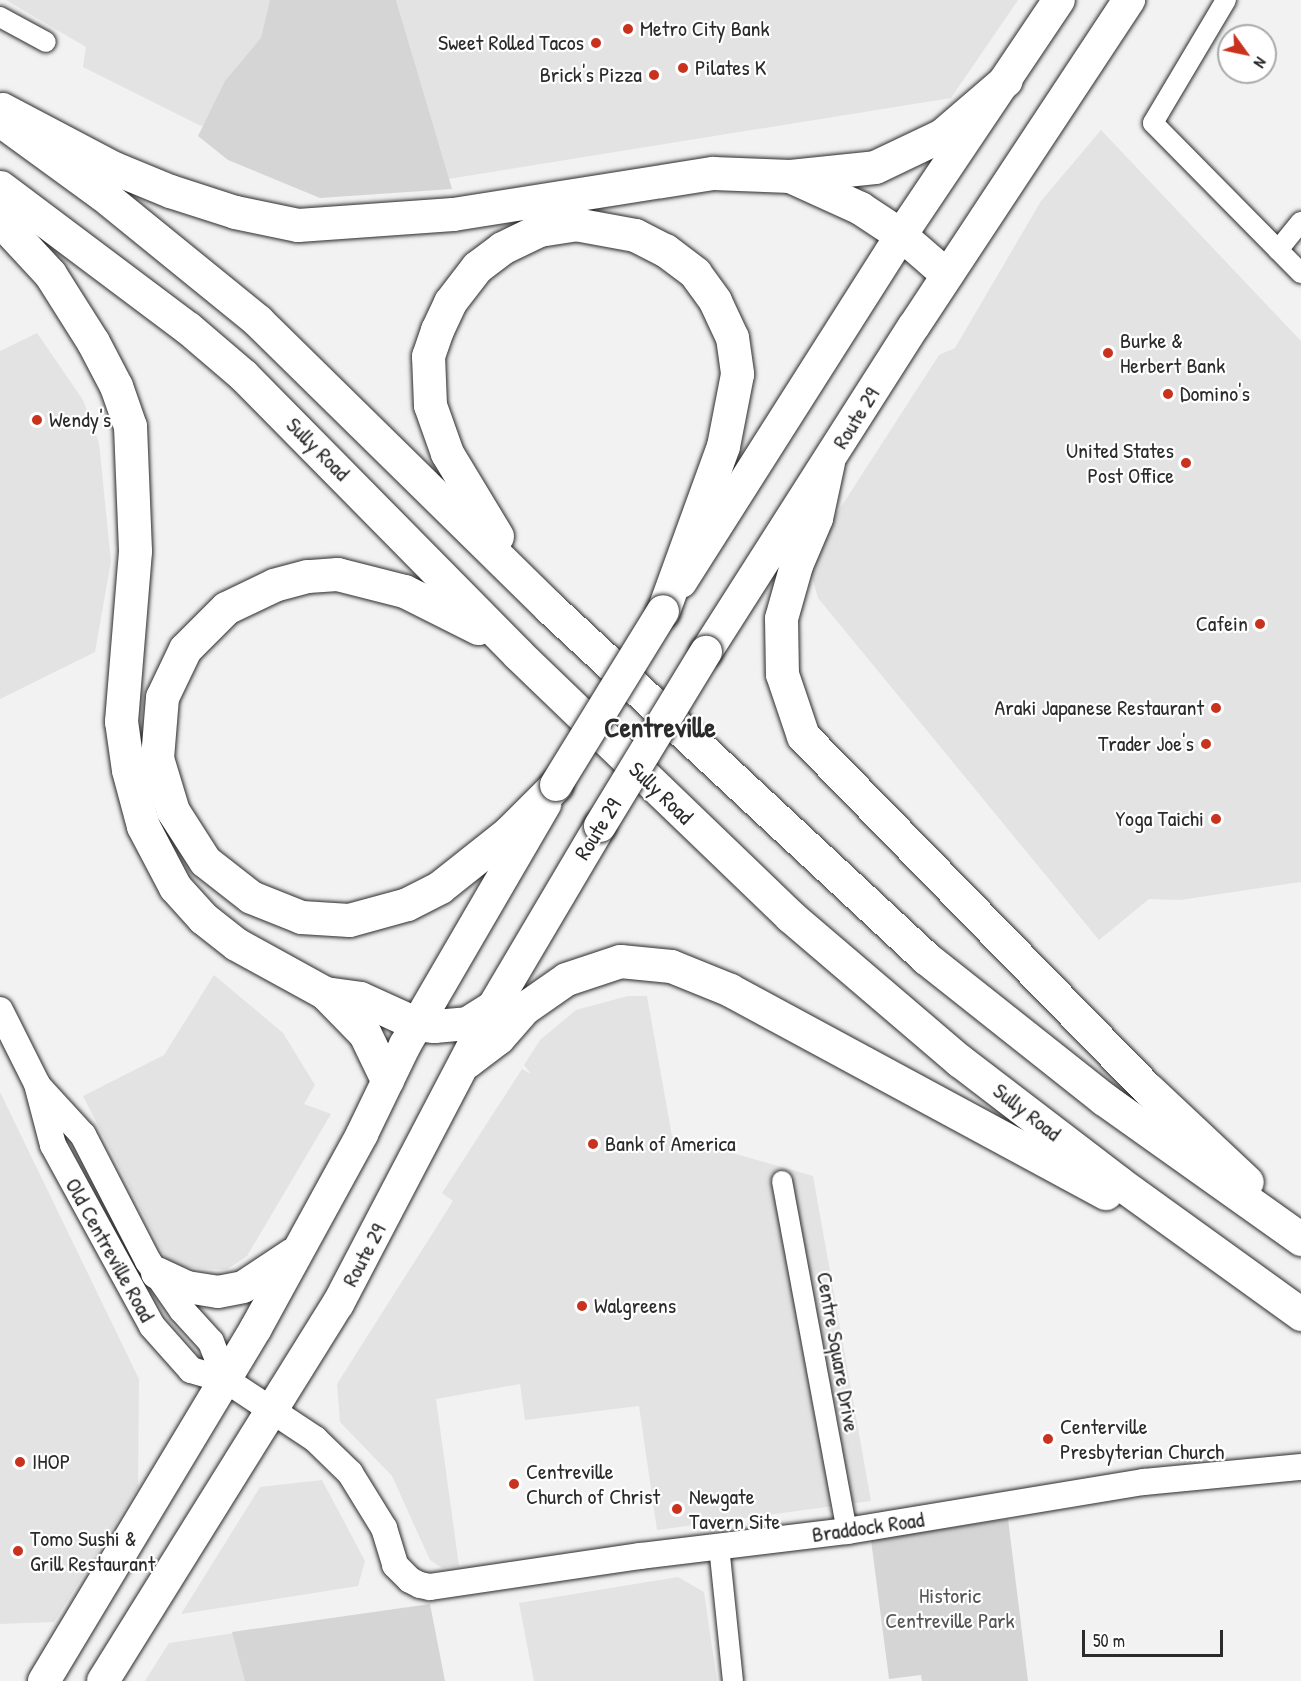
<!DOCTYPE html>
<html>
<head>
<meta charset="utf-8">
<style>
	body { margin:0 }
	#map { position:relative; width:1301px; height:1681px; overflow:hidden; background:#f2f2f2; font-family:"Patrick Hand",sans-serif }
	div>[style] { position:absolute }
	.built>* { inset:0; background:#e3e3e3 }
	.green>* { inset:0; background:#d5d5d5 }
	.roads { filter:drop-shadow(0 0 2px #2b2b2b) drop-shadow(0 0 2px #2b2b2b) }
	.minor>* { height:20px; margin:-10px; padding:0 10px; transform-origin:10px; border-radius:10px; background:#fff }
	.tertiary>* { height:26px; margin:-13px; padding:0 13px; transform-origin:13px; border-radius:13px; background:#fff }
	.primary>* { height:32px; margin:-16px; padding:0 16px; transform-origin:16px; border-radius:16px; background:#fff }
	.trunk>* { height:33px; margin:-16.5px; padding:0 16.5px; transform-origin:16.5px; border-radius:16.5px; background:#fff }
	.motorway>* { height:33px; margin:-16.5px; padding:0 16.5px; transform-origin:16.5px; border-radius:16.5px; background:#fff }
	.bridges { filter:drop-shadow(0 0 2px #2b2b2b) drop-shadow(0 0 2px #2b2b2b) }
	.primary-bridge>* { height:32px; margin:-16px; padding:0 16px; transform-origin:16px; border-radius:16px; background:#fff }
	.dots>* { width:16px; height:16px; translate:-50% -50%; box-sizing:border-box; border:3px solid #fff; border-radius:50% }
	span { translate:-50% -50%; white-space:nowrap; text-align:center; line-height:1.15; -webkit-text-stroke:4.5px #fff; paint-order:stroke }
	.poi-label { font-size:22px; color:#2b2b2b }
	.left { translate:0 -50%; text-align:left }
	.right { translate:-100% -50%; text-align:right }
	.street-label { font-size:22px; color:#2b2b2b }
	.park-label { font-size:22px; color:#565656 }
	.district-label { font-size:28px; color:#2b2b2b; font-weight:700 }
	.north { position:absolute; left:1217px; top:24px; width:60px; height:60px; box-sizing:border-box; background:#fff; border:2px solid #aaa; border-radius:50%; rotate:123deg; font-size:16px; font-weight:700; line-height:24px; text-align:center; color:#2b2b2b }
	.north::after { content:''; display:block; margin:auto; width:21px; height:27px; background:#c8321e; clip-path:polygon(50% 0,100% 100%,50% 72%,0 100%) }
	.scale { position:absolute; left:1082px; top:1630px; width:141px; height:27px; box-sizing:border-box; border:3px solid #2b2b2b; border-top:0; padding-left:8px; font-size:18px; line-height:21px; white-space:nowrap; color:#2b2b2b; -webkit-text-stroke:4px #fff; paint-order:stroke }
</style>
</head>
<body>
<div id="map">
	<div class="built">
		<div style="clip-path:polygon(6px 0,384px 0,391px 28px,201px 126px,83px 67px,86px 47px)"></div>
		<div style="clip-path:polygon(396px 0,1018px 0,951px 98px,448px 179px)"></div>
		<div style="clip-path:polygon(1101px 130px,1301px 341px,1301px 882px,1180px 900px,1149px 899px,1099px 940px,818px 598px,811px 573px,830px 524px,939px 355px,955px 348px,1041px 201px)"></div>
		<div style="clip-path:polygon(37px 333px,83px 400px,99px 443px,111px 561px,95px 652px,0 699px,0 351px)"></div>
		<div style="clip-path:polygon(214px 975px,283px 1033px,315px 1085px,304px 1104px,331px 1114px,247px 1256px,226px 1270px,170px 1266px,83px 1096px,164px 1055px)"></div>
		<div style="clip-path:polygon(628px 996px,647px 996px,672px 1136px,813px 1176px,871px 1501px,657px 1530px,639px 1406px,525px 1420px,520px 1384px,436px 1399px,459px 1566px,442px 1568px,430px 1560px,392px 1476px,340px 1422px,337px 1384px,453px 1201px,442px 1193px,522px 1069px,531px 1074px,524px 1065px,540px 1040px,576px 1010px)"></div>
		<div style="clip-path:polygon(0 1092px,139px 1379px,138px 1487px,54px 1622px,0 1624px)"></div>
		<div style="clip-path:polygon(322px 1480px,365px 1561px,358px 1586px,181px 1614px,260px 1487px)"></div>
		<div style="clip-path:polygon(678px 1577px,704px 1592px,717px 1681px,534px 1681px,519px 1603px)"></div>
		<div style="clip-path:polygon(234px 1633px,247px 1681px,145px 1681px,169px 1643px)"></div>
	</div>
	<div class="green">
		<div style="clip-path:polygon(270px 0,396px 0,452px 189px,320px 198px,228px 160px,198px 136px,225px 81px,261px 38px)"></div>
		<div style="clip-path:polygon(1008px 1519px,1028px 1681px,922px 1681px,921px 1675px,889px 1679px,871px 1540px)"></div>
		<div style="clip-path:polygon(430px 1604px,445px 1681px,245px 1681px,232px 1632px)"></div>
	</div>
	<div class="roads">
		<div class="minor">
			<div style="left:1226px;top:0;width:143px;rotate:120.7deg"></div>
			<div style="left:1153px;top:123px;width:211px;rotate:45.4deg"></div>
			<div style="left:0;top:17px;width:52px;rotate:28.5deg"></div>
			<div style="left:1278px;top:250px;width:36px;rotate:-51deg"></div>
			<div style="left:782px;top:1181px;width:356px;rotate:79.5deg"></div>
			<div style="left:719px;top:1546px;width:136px;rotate:84.1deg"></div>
		</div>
		<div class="tertiary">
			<div style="left:0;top:1010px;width:83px;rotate:63.4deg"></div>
			<div style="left:37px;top:1084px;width:63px;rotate:75.3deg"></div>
			<div style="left:53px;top:1145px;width:206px;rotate:61.3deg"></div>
			<div style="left:152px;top:1326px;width:59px;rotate:48.4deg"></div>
			<div style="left:191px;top:1370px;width:36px;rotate:16deg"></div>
			<div style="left:226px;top:1380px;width:107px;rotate:33.5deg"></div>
			<div style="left:315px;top:1439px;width:49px;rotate:44.2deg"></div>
			<div style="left:350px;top:1473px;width:65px;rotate:58.3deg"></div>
			<div style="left:384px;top:1528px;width:39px;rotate:73deg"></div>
			<div style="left:395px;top:1565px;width:21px;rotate:45deg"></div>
			<div style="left:410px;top:1580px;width:11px;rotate:27deg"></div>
			<div style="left:420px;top:1585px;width:10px;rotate:11deg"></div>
			<div style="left:430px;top:1587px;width:212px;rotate:-8.4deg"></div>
			<div style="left:640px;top:1556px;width:209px;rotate:-6.9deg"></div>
			<div style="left:847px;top:1531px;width:301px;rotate:-9.4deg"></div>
			<div style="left:1144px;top:1482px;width:158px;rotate:-5.5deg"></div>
			<div style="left:39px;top:1087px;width:65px;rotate:47.5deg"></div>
			<div style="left:83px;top:1135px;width:142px;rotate:62.7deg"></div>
			<div style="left:148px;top:1261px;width:60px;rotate:55.2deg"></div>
			<div style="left:182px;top:1310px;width:43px;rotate:47.8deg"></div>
			<div style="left:211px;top:1342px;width:41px;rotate:68.5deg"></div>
		</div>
		<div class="primary">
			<div style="left:901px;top:235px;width:61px;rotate:41deg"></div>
			<div style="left:681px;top:582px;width:411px;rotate:-57.6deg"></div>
			<div style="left:901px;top:235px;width:283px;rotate:-56.1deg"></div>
			<div style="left:706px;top:652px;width:387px;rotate:-57.5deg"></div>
			<div style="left:914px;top:326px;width:391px;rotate:-56.6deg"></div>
			<div style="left:157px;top:1273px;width:33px;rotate:25deg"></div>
			<div style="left:187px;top:1287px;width:31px;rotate:9deg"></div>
			<div style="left:218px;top:1292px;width:25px;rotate:-11deg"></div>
			<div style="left:243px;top:1287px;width:60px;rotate:-33.4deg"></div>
			<div style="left:44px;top:1681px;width:412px;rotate:-59deg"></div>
			<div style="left:256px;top:1328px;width:221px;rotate:-61.3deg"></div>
			<div style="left:362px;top:1134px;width:99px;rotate:-64.2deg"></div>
			<div style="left:405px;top:1045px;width:279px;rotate:-59.8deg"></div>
			<div style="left:103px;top:1681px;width:444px;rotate:-58.1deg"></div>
			<div style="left:338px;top:1304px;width:335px;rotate:-62.4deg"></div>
			<div style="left:493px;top:1007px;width:210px;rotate:-59.4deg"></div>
		</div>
		<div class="trunk">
			<div style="left:2px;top:109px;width:127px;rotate:27.8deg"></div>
			<div style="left:114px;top:168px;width:61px;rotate:22.3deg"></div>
			<div style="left:170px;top:191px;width:68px;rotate:17.9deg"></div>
			<div style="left:235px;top:212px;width:64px;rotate:11.7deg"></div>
			<div style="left:298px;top:225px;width:155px;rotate:-4.1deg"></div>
			<div style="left:453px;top:214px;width:263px;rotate:-9deg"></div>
			<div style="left:713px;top:173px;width:77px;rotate:2.2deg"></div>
			<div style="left:790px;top:176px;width:85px;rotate:-6deg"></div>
			<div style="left:875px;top:167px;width:74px;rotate:-25.5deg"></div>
			<div style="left:942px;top:135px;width:84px;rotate:-40.7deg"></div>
			<div style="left:792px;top:177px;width:75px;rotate:24.5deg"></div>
			<div style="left:860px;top:208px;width:49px;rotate:33.4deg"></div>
			<div style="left:0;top:220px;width:74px;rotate:47.2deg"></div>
			<div style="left:50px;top:274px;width:80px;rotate:57.7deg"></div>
			<div style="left:93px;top:342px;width:50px;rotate:62.4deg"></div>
			<div style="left:116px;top:386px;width:42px;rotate:70.7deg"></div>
			<div style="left:130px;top:426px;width:125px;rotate:87.7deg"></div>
			<div style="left:135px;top:551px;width:171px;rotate:94.7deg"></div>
			<div style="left:121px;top:721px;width:49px;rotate:81.9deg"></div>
			<div style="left:128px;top:770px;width:58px;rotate:75deg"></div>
			<div style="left:143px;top:826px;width:69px;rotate:62.3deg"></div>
			<div style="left:175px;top:887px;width:42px;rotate:47.9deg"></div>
			<div style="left:203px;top:918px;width:42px;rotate:38.2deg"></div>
			<div style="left:236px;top:944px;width:102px;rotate:28.8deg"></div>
			<div style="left:325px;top:993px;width:57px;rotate:45.7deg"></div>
			<div style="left:365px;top:1034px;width:51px;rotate:64.4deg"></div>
			<div style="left:325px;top:993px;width:35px;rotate:8deg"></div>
			<div style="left:360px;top:998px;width:63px;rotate:24.5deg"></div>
			<div style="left:417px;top:1024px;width:17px;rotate:7deg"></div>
			<div style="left:434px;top:1026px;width:33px;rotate:-5deg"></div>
			<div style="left:467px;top:1023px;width:31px;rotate:-32deg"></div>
		</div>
		<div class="motorway">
			<div style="left:0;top:120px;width:126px;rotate:36deg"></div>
			<div style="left:102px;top:194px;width:201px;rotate:39.1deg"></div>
			<div style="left:258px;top:321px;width:408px;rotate:44.5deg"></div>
			<div style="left:549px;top:607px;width:515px;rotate:42.95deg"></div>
			<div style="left:926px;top:958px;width:227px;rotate:38.4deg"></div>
			<div style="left:1104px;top:1099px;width:242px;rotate:35.4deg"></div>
			<div style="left:0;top:187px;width:235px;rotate:36.9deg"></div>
			<div style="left:188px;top:328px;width:72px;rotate:40.5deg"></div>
			<div style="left:243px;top:375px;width:392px;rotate:45.4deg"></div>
			<div style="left:518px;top:654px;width:378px;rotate:43.9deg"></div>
			<div style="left:790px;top:916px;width:223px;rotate:40.5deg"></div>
			<div style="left:960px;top:1061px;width:199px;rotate:37.4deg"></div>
			<div style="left:1118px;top:1182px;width:226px;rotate:35.8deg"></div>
			<div style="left:828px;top:462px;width:57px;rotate:102.1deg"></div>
			<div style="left:816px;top:518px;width:51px;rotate:113.1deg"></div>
			<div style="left:796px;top:565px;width:55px;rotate:105.8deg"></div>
			<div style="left:781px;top:618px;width:56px;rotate:89deg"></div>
			<div style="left:782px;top:674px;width:65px;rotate:71.3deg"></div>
			<div style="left:803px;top:736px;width:495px;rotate:45.7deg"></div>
			<div style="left:1149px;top:1090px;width:134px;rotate:43.2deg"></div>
			<div style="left:497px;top:536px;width:97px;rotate:-121.1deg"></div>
			<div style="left:447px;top:453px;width:51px;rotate:-109.5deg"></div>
			<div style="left:430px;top:405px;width:49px;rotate:-92.3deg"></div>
			<div style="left:428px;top:356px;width:28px;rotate:-71deg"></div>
			<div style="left:437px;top:330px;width:31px;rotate:-65deg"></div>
			<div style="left:450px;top:302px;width:44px;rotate:-52.4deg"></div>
			<div style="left:477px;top:267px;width:31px;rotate:-37deg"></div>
			<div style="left:502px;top:248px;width:41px;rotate:-25.9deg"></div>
			<div style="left:539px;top:230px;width:36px;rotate:-9deg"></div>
			<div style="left:575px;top:224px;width:61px;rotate:10.4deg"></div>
			<div style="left:635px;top:235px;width:34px;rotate:27deg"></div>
			<div style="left:665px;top:250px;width:38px;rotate:37deg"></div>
			<div style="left:695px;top:273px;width:34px;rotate:54deg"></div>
			<div style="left:715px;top:301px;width:40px;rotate:65deg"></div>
			<div style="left:732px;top:337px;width:37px;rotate:82deg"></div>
			<div style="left:737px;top:374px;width:73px;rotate:101deg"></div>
			<div style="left:723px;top:446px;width:176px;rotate:110deg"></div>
			<div style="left:478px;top:628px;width:83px;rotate:-153.4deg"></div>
			<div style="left:404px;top:591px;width:69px;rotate:-165.8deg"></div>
			<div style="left:337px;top:574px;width:30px;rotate:176deg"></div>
			<div style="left:307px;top:576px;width:34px;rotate:165deg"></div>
			<div style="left:274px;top:585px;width:53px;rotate:154.4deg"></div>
			<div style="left:226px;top:608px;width:58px;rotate:135deg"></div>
			<div style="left:185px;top:649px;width:53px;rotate:115.6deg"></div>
			<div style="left:162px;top:697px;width:61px;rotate:94.7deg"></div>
			<div style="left:157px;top:758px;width:55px;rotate:73.2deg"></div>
			<div style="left:173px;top:811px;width:59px;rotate:57.4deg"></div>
			<div style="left:205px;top:861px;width:58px;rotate:38deg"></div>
			<div style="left:251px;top:897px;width:54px;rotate:21.8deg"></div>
			<div style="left:301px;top:917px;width:48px;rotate:3.6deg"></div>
			<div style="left:349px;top:920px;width:60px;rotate:-15.4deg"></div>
			<div style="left:407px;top:904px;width:37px;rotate:-27deg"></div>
			<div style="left:440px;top:887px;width:87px;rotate:-38.5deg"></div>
			<div style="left:508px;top:833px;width:68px;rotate:-45deg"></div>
			<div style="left:466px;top:1062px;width:40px;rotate:-37deg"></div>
			<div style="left:498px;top:1038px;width:38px;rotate:-49deg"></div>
			<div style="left:523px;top:1009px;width:52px;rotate:-34.9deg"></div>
			<div style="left:566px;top:979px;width:57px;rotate:-18.4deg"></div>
			<div style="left:620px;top:961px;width:51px;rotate:5.6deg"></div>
			<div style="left:671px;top:966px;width:64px;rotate:22.1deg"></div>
			<div style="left:730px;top:990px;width:427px;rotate:28.4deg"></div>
		</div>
	</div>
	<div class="bridges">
		<div class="primary-bridge">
			<div style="left:556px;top:785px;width:204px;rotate:-58.4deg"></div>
			<div style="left:600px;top:826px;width:204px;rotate:-58.7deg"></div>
		</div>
	</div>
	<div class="dots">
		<div style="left:628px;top:29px;background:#c8321e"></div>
		<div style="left:596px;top:43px;background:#c8321e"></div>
		<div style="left:683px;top:68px;background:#c8321e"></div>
		<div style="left:654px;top:75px;background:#c8321e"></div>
		<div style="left:1108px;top:353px;background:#c8321e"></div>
		<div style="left:1168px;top:394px;background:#c8321e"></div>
		<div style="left:37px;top:420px;background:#c8321e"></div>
		<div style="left:1186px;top:463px;background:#c8321e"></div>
		<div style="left:1260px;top:624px;background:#c8321e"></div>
		<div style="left:1216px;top:708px;background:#c8321e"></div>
		<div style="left:1206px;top:744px;background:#c8321e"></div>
		<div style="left:1216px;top:819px;background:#c8321e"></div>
		<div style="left:593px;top:1144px;background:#c8321e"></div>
		<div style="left:582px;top:1306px;background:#c8321e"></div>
		<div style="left:1048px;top:1439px;background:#c8321e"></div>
		<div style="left:20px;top:1462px;background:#c8321e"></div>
		<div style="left:514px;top:1484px;background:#c8321e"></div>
		<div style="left:677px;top:1509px;background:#c8321e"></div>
		<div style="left:18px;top:1551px;background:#c8321e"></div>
	</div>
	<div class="poi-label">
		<span class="left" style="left:640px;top:29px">Metro City Bank</span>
		<span class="right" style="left:584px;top:43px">Sweet Rolled Tacos</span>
		<span class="left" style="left:695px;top:68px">Pilates K</span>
		<span class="right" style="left:642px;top:75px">Brick's Pizza</span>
		<span class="left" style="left:1120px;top:353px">Burke &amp;<br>Herbert Bank</span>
		<span class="left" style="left:1180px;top:394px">Domino's</span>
		<span class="left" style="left:49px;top:420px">Wendy's</span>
		<span class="right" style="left:1174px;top:463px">United States<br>Post Office</span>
		<span class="right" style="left:1248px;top:624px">Cafein</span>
		<span class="right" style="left:1204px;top:708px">Araki Japanese Restaurant</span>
		<span class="right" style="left:1194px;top:744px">Trader Joe's</span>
		<span class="right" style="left:1204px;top:819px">Yoga Taichi</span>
		<span class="left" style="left:605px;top:1144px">Bank of America</span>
		<span class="left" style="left:594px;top:1306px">Walgreens</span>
		<span class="left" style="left:1060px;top:1439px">Centerville<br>Presbyterian Church</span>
		<span class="left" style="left:32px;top:1462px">IHOP</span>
		<span class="left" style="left:526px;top:1484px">Centreville<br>Church of Christ</span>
		<span class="left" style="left:689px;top:1509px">Newgate<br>Tavern Site</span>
		<span class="left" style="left:30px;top:1551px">Tomo Sushi &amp;<br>Grill Restaurant</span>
	</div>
	<div class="street-label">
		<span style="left:856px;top:418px;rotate:-58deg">Route 29</span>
		<span style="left:318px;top:449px;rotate:45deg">Sully Road</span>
		<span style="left:661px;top:793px;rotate:44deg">Sully Road</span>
		<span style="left:598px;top:829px;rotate:-58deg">Route 29</span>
		<span style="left:1027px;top:1112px;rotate:38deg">Sully Road</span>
		<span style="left:110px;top:1250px;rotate:61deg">Old Centreville Road</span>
		<span style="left:364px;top:1255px;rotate:-62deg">Route 29</span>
		<span style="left:838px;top:1352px;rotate:80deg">Centre Square Drive</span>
		<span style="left:868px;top:1527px;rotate:-8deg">Braddock Road</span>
	</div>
	<div class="park-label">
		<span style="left:950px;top:1608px">Historic<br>Centreville Park</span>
	</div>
	<div class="district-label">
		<span style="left:660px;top:727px">Centreville</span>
	</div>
	<div class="north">N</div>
	<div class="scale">50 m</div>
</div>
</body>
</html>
